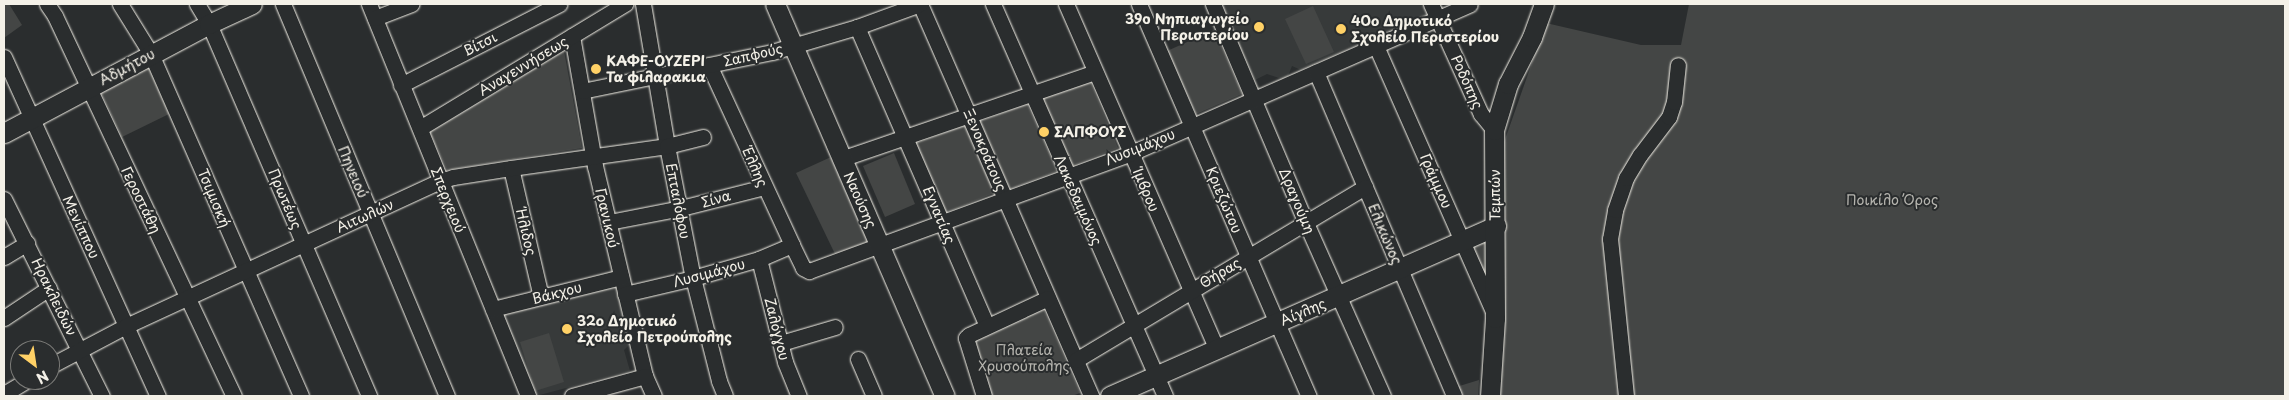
<!DOCTYPE html>
<html>
<head>
<meta charset="utf-8">
<style>
	body { margin:0 }
	#map { position:relative; width:2289px; height:400px; overflow:hidden; background:#2a2d2e; font-family:"Playpen Sans",sans-serif }
	div>[style] { position:absolute }
	.built>* { inset:0; background:#373a3a }
	.green>* { inset:0; background:#444645 }
	.roads { filter:drop-shadow(0 0 1px #f4f1e8) drop-shadow(0 0 1px #f4f1e8) }
	.minor>* { height:15px; margin:-7.5px; padding:0 7.5px; transform-origin:7.5px; border-radius:7.5px; background:#2a2d2e }
	.tertiary>* { height:19px; margin:-9.5px; padding:0 9.5px; transform-origin:9.5px; border-radius:9.5px; background:#2a2d2e }
	.dots>* { width:14px; height:14px; translate:-50% -50%; box-sizing:border-box; border:2px solid #2a2d2e; border-radius:50% }
	span { translate:-50% -50%; white-space:nowrap; text-align:center; line-height:1.15; -webkit-text-stroke:4px #2a2d2e; paint-order:stroke }
	.poi-label { font-size:14px; color:#f4f1e8; font-weight:700 }
	.right { translate:-100% -50%; text-align:right }
	.left { translate:0 -50%; text-align:left }
	.street-label { font-size:14px; color:#f4f1e8 }
	.park-label { font-size:14px; color:#b6b5af }
	.frame { position:absolute; inset:0; border:5px solid #f4f1e8; pointer-events:none }
	.north { position:absolute; left:10px; top:340px; width:50px; height:50px; box-sizing:border-box; background:#2a2d2e; border:1px solid #7b7b78; border-radius:50%; rotate:149deg; font-size:14px; font-weight:700; line-height:20px; text-align:center; color:#f4f1e8 }
	.north::after { content:''; display:block; margin:auto; width:18px; height:22px; background:#ffd166; clip-path:polygon(50% 0,100% 100%,50% 72%,0 100%) }
</style>
</head>
<body>
<div id="map">
	<div class="built">
		<div style="clip-path:polygon(1221px 4px,1423px 4px,1427px 14px,1301px 70px,1292px 66px,1288px 76px,1282px 79px,1267px 74px,1255px 80px)"></div>
		<div style="clip-path:polygon(615px 284px,630px 344px,624px 350px,630px 371px,536px 396px,502px 314px,551px 303px,564px 299px,566px 296px)"></div>
	</div>
	<div class="green">
		<div style="clip-path:polygon(4px 4px,9px 4px,22px 25px,4px 38px)"></div>
		<div style="clip-path:polygon(1689px 4px,2285px 4px,2285px 396px,1498px 396px,1502px 148px,1546px 23px,1641px 45px,1681px 45px)"></div>
		<div style="clip-path:polygon(1313px 6px,1334px 52px,1306px 64px,1285px 19px)"></div>
		<div style="clip-path:polygon(1214px 30px,1242px 94px,1196px 114px,1167px 51px)"></div>
		<div style="clip-path:polygon(564px 51px,582px 148px,447px 170px,430px 132px)"></div>
		<div style="clip-path:polygon(147px 64px,169px 114px,122px 137px,100px 90px)"></div>
		<div style="clip-path:polygon(1090px 81px,1118px 148px,1071px 166px,1041px 98px)"></div>
		<div style="clip-path:polygon(1027px 104px,1057px 171px,1010px 189px,978px 122px)"></div>
		<div style="clip-path:polygon(965px 125px,994px 193px,945px 213px,914px 144px)"></div>
		<div style="clip-path:polygon(894px 153px,915px 204px,885px 217px,863px 166px)"></div>
		<div style="clip-path:polygon(831px 157px,869px 241px,835px 254px,796px 173px)"></div>
		<div style="clip-path:polygon(1482px 240px,1486px 241px,1485px 276px,1471px 245px)"></div>
		<div style="clip-path:polygon(1043px 308px,1080px 393px,1072px 396px,992px 396px,974px 341px)"></div>
		<div style="clip-path:polygon(549px 333px,564px 382px,535px 391px,520px 342px)"></div>
		<div style="clip-path:polygon(1479px 380px,1478px 396px,1461px 396px,1456px 387px)"></div>
	</div>
	<div class="roads">
		<div class="minor">
			<div style="left:47px;top:4px;width:14px;rotate:56deg"></div>
			<div style="left:55px;top:16px;width:420px;rotate:64.8deg"></div>
			<div style="left:120px;top:4px;width:59px;rotate:58.2deg"></div>
			<div style="left:151px;top:54px;width:373px;rotate:66.3deg"></div>
			<div style="left:197px;top:4px;width:23px;rotate:59deg"></div>
			<div style="left:209px;top:24px;width:405px;rotate:66.7deg"></div>
			<div style="left:283px;top:4px;width:425px;rotate:67.3deg"></div>
			<div style="left:369px;top:4px;width:423px;rotate:67.9deg"></div>
			<div style="left:643px;top:4px;width:144px;rotate:80.4deg"></div>
			<div style="left:667px;top:146px;width:135px;rotate:78.9deg"></div>
			<div style="left:693px;top:278px;width:106px;rotate:75.8deg"></div>
			<div style="left:719px;top:381px;width:16px;rotate:68deg"></div>
			<div style="left:920px;top:4px;width:428px;rotate:66.4deg"></div>
			<div style="left:993px;top:4px;width:428px;rotate:66.3deg"></div>
			<div style="left:1066px;top:4px;width:375px;rotate:66.4deg"></div>
			<div style="left:1139px;top:4px;width:427px;rotate:66.6deg"></div>
			<div style="left:1213px;top:4px;width:238px;rotate:67deg"></div>
			<div style="left:1306px;top:223px;width:189px;rotate:66deg"></div>
			<div style="left:1431px;top:4px;width:121px;rotate:65.6deg"></div>
			<div style="left:1481px;top:114px;width:21px;rotate:51deg"></div>
			<div style="left:375px;top:18px;width:39px;rotate:-21deg"></div>
			<div style="left:857px;top:27px;width:326px;rotate:66.5deg"></div>
			<div style="left:572px;top:36px;width:132px;rotate:80deg"></div>
			<div style="left:595px;top:166px;width:216px;rotate:76.6deg"></div>
			<div style="left:645px;top:376px;width:22px;rotate:66deg"></div>
			<div style="left:1376px;top:46px;width:293px;rotate:66.2deg"></div>
			<div style="left:4px;top:57px;width:372px;rotate:65.6deg"></div>
			<div style="left:709px;top:65px;width:198px;rotate:65.2deg"></div>
			<div style="left:792px;top:245px;width:25px;rotate:64deg"></div>
			<div style="left:803px;top:268px;width:7px;rotate:27deg"></div>
			<div style="left:809px;top:271px;width:343px;rotate:-20.1deg"></div>
			<div style="left:1131px;top:153px;width:370px;rotate:-23.7deg"></div>
			<div style="left:1316px;top:72px;width:352px;rotate:66.9deg"></div>
			<div style="left:401px;top:85px;width:178px;rotate:-27.1deg"></div>
			<div style="left:582px;top:91px;width:194px;rotate:-11.6deg"></div>
			<div style="left:772px;top:52px;width:89px;rotate:-16.4deg"></div>
			<div style="left:857px;top:27px;width:67px;rotate:-20.1deg"></div>
			<div style="left:420px;top:128px;width:240px;rotate:-31.2deg"></div>
			<div style="left:841px;top:159px;width:268px;rotate:-18.9deg"></div>
			<div style="left:511px;top:168px;width:132px;rotate:76.9deg"></div>
			<div style="left:4px;top:199px;width:220px;rotate:63.6deg"></div>
			<div style="left:609px;top:222px;width:73px;rotate:-11deg"></div>
			<div style="left:681px;top:208px;width:86px;rotate:-14.2deg"></div>
			<div style="left:4px;top:257px;width:27px;rotate:-31deg"></div>
			<div style="left:759px;top:259px;width:106px;rotate:75.8deg"></div>
			<div style="left:785px;top:362px;width:37px;rotate:68deg"></div>
			<div style="left:625px;top:294px;width:70px;rotate:-13.2deg"></div>
			<div style="left:693px;top:278px;width:69px;rotate:-16.1deg"></div>
			<div style="left:759px;top:259px;width:36px;rotate:-23deg"></div>
			<div style="left:493px;top:309px;width:132px;rotate:-14deg"></div>
			<div style="left:4px;top:318px;width:54px;rotate:-33.7deg"></div>
			<div style="left:781px;top:343px;width:56px;rotate:-16.5deg"></div>
			<div style="left:858px;top:359px;width:40px;rotate:66.6deg"></div>
			<div style="left:1076px;top:360px;width:337px;rotate:-30.9deg"></div>
			<div style="left:50px;top:366px;width:86px;rotate:-27.8deg"></div>
			<div style="left:126px;top:326px;width:346px;rotate:-24.8deg"></div>
			<div style="left:440px;top:181px;width:14px;rotate:-17deg"></div>
			<div style="left:453px;top:177px;width:59px;rotate:-8.8deg"></div>
			<div style="left:511px;top:168px;width:158px;rotate:-8deg"></div>
			<div style="left:667px;top:146px;width:37px;rotate:-14deg"></div>
			<div style="left:4px;top:394px;width:27px;rotate:-31deg"></div>
			<div style="left:572px;top:396px;width:76px;rotate:-15.3deg"></div>
			<div style="left:984px;top:396px;width:61px;rotate:-107.2deg"></div>
			<div style="left:966px;top:338px;width:4px;rotate:-45deg"></div>
			<div style="left:969px;top:335px;width:87px;rotate:-25.1deg"></div>
			<div style="left:1626px;top:396px;width:158px;rotate:-95.8deg"></div>
			<div style="left:1610px;top:239px;width:29px;rotate:-80deg"></div>
			<div style="left:1615px;top:210px;width:34px;rotate:-71deg"></div>
			<div style="left:1626px;top:178px;width:27px;rotate:-59deg"></div>
			<div style="left:1640px;top:155px;width:48px;rotate:-52.7deg"></div>
			<div style="left:1669px;top:117px;width:16px;rotate:-72deg"></div>
			<div style="left:1674px;top:102px;width:37px;rotate:-84deg"></div>
		</div>
		<div class="tertiary">
			<div style="left:775px;top:4px;width:427px;rotate:66.6deg"></div>
			<div style="left:4px;top:133px;width:232px;rotate:-28deg"></div>
			<div style="left:209px;top:24px;width:47px;rotate:-24.9deg"></div>
			<div style="left:1110px;top:396px;width:422px;rotate:-23.8deg"></div>
			<div style="left:1490px;top:396px;width:78px;rotate:-86.3deg"></div>
			<div style="left:1495px;top:318px;width:188px;rotate:-90.3deg"></div>
			<div style="left:1494px;top:130px;width:48px;rotate:-73.1deg"></div>
			<div style="left:1508px;top:84px;width:53px;rotate:-62.9deg"></div>
			<div style="left:1532px;top:37px;width:35px;rotate:-70deg"></div>
		</div>
	</div>
	<div class="dots">
		<div style="left:1259px;top:27px;background:#ffd166"></div>
		<div style="left:1341px;top:29px;background:#ffd166"></div>
		<div style="left:596px;top:69px;background:#ffd166"></div>
		<div style="left:1044px;top:132px;background:#ffd166"></div>
		<div style="left:567px;top:329px;background:#ffd166"></div>
	</div>
	<div class="poi-label">
		<span class="right" style="left:1249px;top:27px">39ο Νηπιαγωγείο<br>Περιστερίου</span>
		<span class="left" style="left:1351px;top:29px">40ο Δημοτικό<br>Σχολείο Περιστερίου</span>
		<span class="left" style="left:606px;top:69px">ΚΑΦΕ-ΟΥΖΕΡΙ<br>Τα φιλαρακια</span>
		<span class="left" style="left:1054px;top:132px">ΣΑΠΦΟΥΣ</span>
		<span class="left" style="left:577px;top:329px">32ο Δημοτικό<br>Σχολείο Πετρούπολης</span>
	</div>
	<div class="street-label">
		<span style="left:480px;top:44px;rotate:-27deg">Βίτσι</span>
		<span style="left:753px;top:55px;rotate:-13deg">Σαπφούς</span>
		<span style="left:523px;top:66px;rotate:-31deg">Αναγεννήσεως</span>
		<span style="left:127px;top:67px;rotate:-28deg">Αδμήτου</span>
		<span style="left:1467px;top:82px;rotate:66deg">Ροδόπης</span>
		<span style="left:1140px;top:147px;rotate:-22deg">Λυσιμάχου</span>
		<span style="left:985px;top:150px;rotate:67deg">Ξενοκράτους</span>
		<span style="left:755px;top:167px;rotate:66deg">Έλλης</span>
		<span style="left:353px;top:172px;rotate:67deg">Πηνειού</span>
		<span style="left:1436px;top:181px;rotate:66deg">Γράμμου</span>
		<span style="left:1146px;top:190px;rotate:67deg">Ίμβρου</span>
		<span style="left:1495px;top:195px;rotate:-90deg">Τεμπών</span>
		<span style="left:214px;top:198px;rotate:67deg">Τσιμισκή</span>
		<span style="left:285px;top:199px;rotate:67deg">Πρωτέως</span>
		<span style="left:716px;top:199px;rotate:-15deg">Σίνα</span>
		<span style="left:141px;top:200px;rotate:64deg">Γεροστάθη</span>
		<span style="left:448px;top:200px;rotate:68deg">Σπερχειού</span>
		<span style="left:860px;top:200px;rotate:66deg">Ναούσης</span>
		<span style="left:1078px;top:200px;rotate:66deg">Λακεδαιμόνος</span>
		<span style="left:1224px;top:200px;rotate:67deg">Κριεζώτου</span>
		<span style="left:678px;top:201px;rotate:79deg">Επταλόφου</span>
		<span style="left:1297px;top:201px;rotate:67deg">Δραγούμη</span>
		<span style="left:939px;top:215px;rotate:67deg">Εγνατίας</span>
		<span style="left:365px;top:216px;rotate:-24deg">Αιτωλών</span>
		<span style="left:607px;top:218px;rotate:77deg">Γρανικού</span>
		<span style="left:81px;top:227px;rotate:65deg">Μενίππου</span>
		<span style="left:526px;top:232px;rotate:77deg">Ήλιδος</span>
		<span style="left:1385px;top:234px;rotate:67deg">Ελικώνος</span>
		<span style="left:709px;top:273px;rotate:-15deg">Λυσιμάχου</span>
		<span style="left:1220px;top:273px;rotate:-31deg">Θήρας</span>
		<span style="left:557px;top:293px;rotate:-14deg">Βάκχου</span>
		<span style="left:54px;top:297px;rotate:64deg">Ηρακλειδών</span>
		<span style="left:1303px;top:312px;rotate:-23deg">Αίγλης</span>
		<span style="left:777px;top:329px;rotate:76deg">Ζαλόγγου</span>
	</div>
	<div class="park-label">
		<span style="left:1892px;top:200px">Ποικίλο Όρος</span>
		<span style="left:1024px;top:358px">Πλατεία<br>Χρυσούπολης</span>
	</div>
	<div class="frame"></div>
	<div class="north">N</div>
</div>
</body>
</html>
